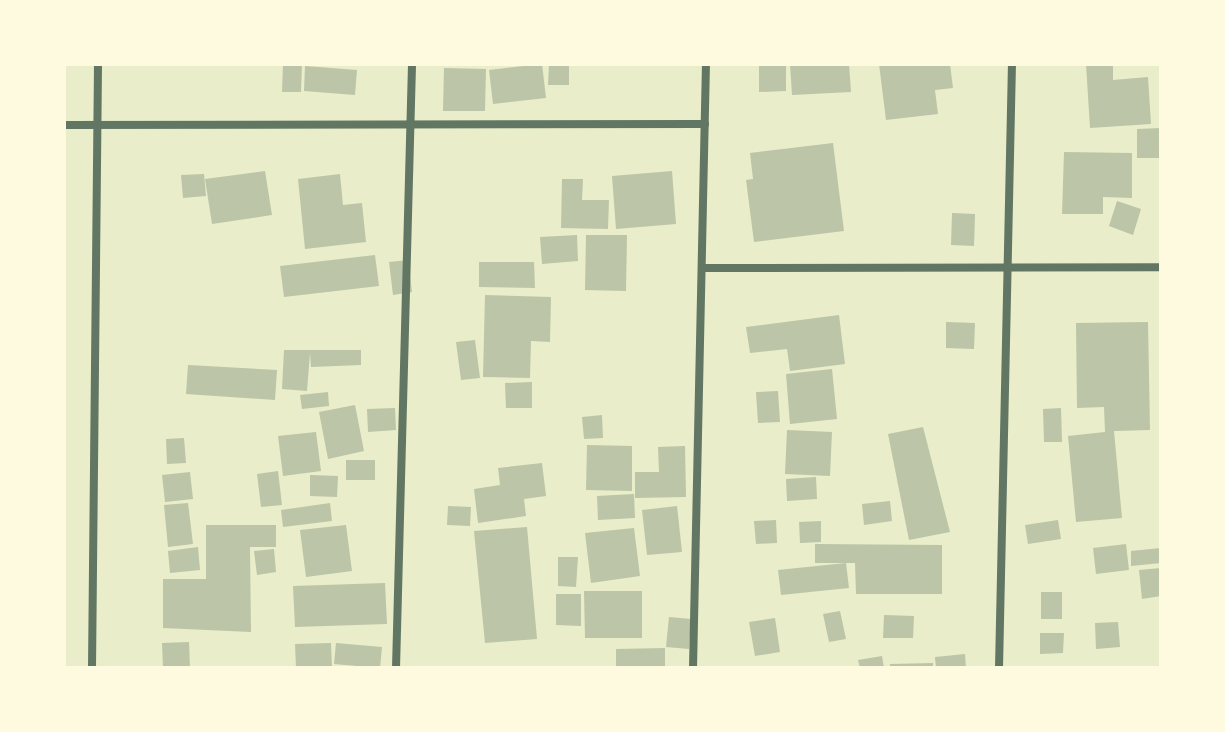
<!DOCTYPE html>
<html>
<head>
<meta charset="utf-8">
<style>
	body { margin:0 }
	#map { position:relative; width:1225px; height:732px; overflow:hidden; background:#e9edc9; font-family:Helvetica,sans-serif }
	div>[style] { position:absolute }
	.building>* { inset:0; background:#bcc5a7 }
	.minor>* { height:8px; margin:-4px; padding:0 4px; transform-origin:4px; border-radius:4px; background:#617663 }
	span { translate:-50% -50%; white-space:nowrap; text-align:center; line-height:1.15; -webkit-text-stroke:8px #fefae0; paint-order:stroke }
	.frame { position:absolute; inset:0; border:66px solid #fefae0; pointer-events:none }
</style>
</head>
<body>
<div id="map">
	<div class="building">
		<div style="clip-path:polygon(283px 64px,302px 64px,301px 92px,282px 92px)"></div>
		<div style="clip-path:polygon(542px 64px,546px 98px,493px 104px,489px 70px)"></div>
		<div style="clip-path:polygon(549px 64px,569px 64px,569px 85px,548px 85px)"></div>
		<div style="clip-path:polygon(759px 64px,786px 64px,786px 91px,759px 92px)"></div>
		<div style="clip-path:polygon(790px 64px,849px 64px,851px 92px,792px 95px)"></div>
		<div style="clip-path:polygon(879px 64px,950px 64px,953px 88px,935px 90px,938px 114px,886px 120px)"></div>
		<div style="clip-path:polygon(1086px 64px,1113px 64px,1113px 80px,1148px 77px,1151px 124px,1090px 128px)"></div>
		<div style="clip-path:polygon(305px 66px,357px 70px,355px 95px,304px 91px)"></div>
		<div style="clip-path:polygon(444px 68px,486px 69px,485px 111px,443px 111px)"></div>
		<div style="clip-path:polygon(1161px 128px,1161px 158px,1137px 158px,1137px 129px)"></div>
		<div style="clip-path:polygon(833px 143px,844px 231px,754px 242px,746px 180px,753px 179px,750px 153px)"></div>
		<div style="clip-path:polygon(1064px 152px,1132px 153px,1132px 198px,1103px 197px,1103px 214px,1062px 214px)"></div>
		<div style="clip-path:polygon(265px 171px,272px 215px,212px 224px,205px 179px)"></div>
		<div style="clip-path:polygon(672px 171px,676px 224px,616px 229px,612px 176px)"></div>
		<div style="clip-path:polygon(204px 174px,206px 196px,183px 198px,181px 175px)"></div>
		<div style="clip-path:polygon(340px 174px,343px 205px,362px 203px,366px 242px,305px 249px,298px 179px)"></div>
		<div style="clip-path:polygon(562px 179px,583px 179px,582px 200px,609px 200px,608px 229px,561px 228px)"></div>
		<div style="clip-path:polygon(1117px 201px,1141px 209px,1133px 235px,1109px 226px)"></div>
		<div style="clip-path:polygon(952px 213px,975px 214px,974px 246px,951px 245px)"></div>
		<div style="clip-path:polygon(577px 235px,578px 261px,542px 264px,540px 237px)"></div>
		<div style="clip-path:polygon(586px 235px,627px 235px,626px 291px,585px 290px)"></div>
		<div style="clip-path:polygon(375px 255px,379px 286px,284px 297px,280px 266px)"></div>
		<div style="clip-path:polygon(408px 260px,412px 292px,393px 295px,389px 262px)"></div>
		<div style="clip-path:polygon(479px 262px,534px 262px,535px 288px,479px 287px)"></div>
		<div style="clip-path:polygon(485px 295px,551px 297px,550px 342px,531px 341px,530px 378px,483px 377px)"></div>
		<div style="clip-path:polygon(839px 315px,845px 364px,790px 371px,787px 349px,750px 353px,746px 327px)"></div>
		<div style="clip-path:polygon(946px 322px,975px 323px,974px 349px,946px 348px)"></div>
		<div style="clip-path:polygon(1148px 322px,1150px 430px,1114px 431px,1122px 518px,1076px 522px,1068px 436px,1105px 432px,1104px 407px,1077px 408px,1076px 323px)"></div>
		<div style="clip-path:polygon(475px 340px,480px 378px,461px 380px,456px 342px)"></div>
		<div style="clip-path:polygon(284px 350px,361px 350px,361px 365px,311px 367px,310px 353px,307px 391px,282px 389px)"></div>
		<div style="clip-path:polygon(188px 365px,277px 370px,275px 400px,186px 394px)"></div>
		<div style="clip-path:polygon(832px 369px,837px 419px,790px 424px,786px 374px)"></div>
		<div style="clip-path:polygon(532px 382px,532px 408px,506px 408px,505px 383px)"></div>
		<div style="clip-path:polygon(778px 391px,780px 422px,758px 423px,756px 392px)"></div>
		<div style="clip-path:polygon(328px 392px,329px 406px,302px 409px,300px 395px)"></div>
		<div style="clip-path:polygon(355px 405px,364px 451px,328px 459px,319px 412px)"></div>
		<div style="clip-path:polygon(395px 408px,396px 430px,368px 432px,367px 409px)"></div>
		<div style="clip-path:polygon(1061px 408px,1062px 442px,1044px 442px,1043px 409px)"></div>
		<div style="clip-path:polygon(602px 415px,603px 438px,584px 439px,582px 417px)"></div>
		<div style="clip-path:polygon(923px 427px,950px 532px,909px 540px,888px 434px)"></div>
		<div style="clip-path:polygon(787px 430px,832px 432px,830px 476px,785px 474px)"></div>
		<div style="clip-path:polygon(316px 432px,321px 471px,283px 476px,278px 436px)"></div>
		<div style="clip-path:polygon(184px 438px,186px 463px,167px 464px,166px 439px)"></div>
		<div style="clip-path:polygon(587px 445px,632px 446px,632px 491px,586px 490px)"></div>
		<div style="clip-path:polygon(685px 446px,686px 497px,635px 498px,635px 472px,659px 472px,658px 447px)"></div>
		<div style="clip-path:polygon(346px 460px,375px 460px,375px 480px,346px 480px)"></div>
		<div style="clip-path:polygon(542px 463px,546px 496px,524px 499px,526px 516px,478px 523px,474px 489px,500px 485px,498px 468px)"></div>
		<div style="clip-path:polygon(278px 471px,282px 505px,261px 507px,257px 474px)"></div>
		<div style="clip-path:polygon(190px 472px,193px 499px,165px 502px,162px 475px)"></div>
		<div style="clip-path:polygon(310px 475px,338px 476px,337px 497px,310px 496px)"></div>
		<div style="clip-path:polygon(816px 477px,817px 499px,787px 501px,786px 479px)"></div>
		<div style="clip-path:polygon(634px 494px,635px 518px,598px 520px,597px 496px)"></div>
		<div style="clip-path:polygon(890px 501px,892px 521px,864px 525px,862px 504px)"></div>
		<div style="clip-path:polygon(188px 503px,193px 544px,168px 547px,164px 505px)"></div>
		<div style="clip-path:polygon(330px 503px,332px 521px,283px 527px,281px 510px)"></div>
		<div style="clip-path:polygon(448px 506px,471px 507px,470px 526px,447px 525px)"></div>
		<div style="clip-path:polygon(677px 506px,682px 552px,647px 555px,642px 510px)"></div>
		<div style="clip-path:polygon(776px 520px,777px 543px,756px 544px,754px 521px)"></div>
		<div style="clip-path:polygon(1058px 520px,1061px 539px,1028px 544px,1025px 525px)"></div>
		<div style="clip-path:polygon(821px 521px,821px 542px,800px 543px,799px 522px)"></div>
		<div style="clip-path:polygon(206px 525px,276px 525px,276px 547px,250px 547px,251px 632px,163px 628px,163px 579px,206px 579px)"></div>
		<div style="clip-path:polygon(346px 525px,352px 571px,306px 577px,300px 530px)"></div>
		<div style="clip-path:polygon(527px 527px,537px 639px,485px 643px,474px 531px)"></div>
		<div style="clip-path:polygon(634px 528px,640px 576px,591px 583px,585px 533px)"></div>
		<div style="clip-path:polygon(815px 544px,942px 545px,942px 594px,856px 594px,855px 563px,815px 563px)"></div>
		<div style="clip-path:polygon(1126px 544px,1129px 570px,1096px 574px,1093px 548px)"></div>
		<div style="clip-path:polygon(198px 547px,200px 570px,170px 573px,168px 551px)"></div>
		<div style="clip-path:polygon(1161px 548px,1161px 563px,1131px 566px,1131px 551px)"></div>
		<div style="clip-path:polygon(274px 549px,276px 572px,257px 575px,254px 551px)"></div>
		<div style="clip-path:polygon(558px 557px,578px 557px,576px 587px,558px 586px)"></div>
		<div style="clip-path:polygon(846px 563px,849px 588px,781px 595px,778px 570px)"></div>
		<div style="clip-path:polygon(1161px 568px,1161px 596px,1142px 599px,1139px 570px)"></div>
		<div style="clip-path:polygon(385px 583px,387px 624px,295px 627px,293px 586px)"></div>
		<div style="clip-path:polygon(584px 591px,642px 591px,642px 638px,585px 638px)"></div>
		<div style="clip-path:polygon(1041px 592px,1062px 592px,1062px 619px,1041px 619px)"></div>
		<div style="clip-path:polygon(556px 594px,581px 594px,581px 626px,556px 625px)"></div>
		<div style="clip-path:polygon(840px 611px,846px 639px,829px 642px,823px 614px)"></div>
		<div style="clip-path:polygon(884px 615px,914px 616px,913px 638px,883px 638px)"></div>
		<div style="clip-path:polygon(669px 617px,691px 619px,689px 649px,666px 647px)"></div>
		<div style="clip-path:polygon(775px 618px,780px 652px,755px 656px,749px 622px)"></div>
		<div style="clip-path:polygon(1118px 622px,1120px 647px,1096px 649px,1095px 623px)"></div>
		<div style="clip-path:polygon(1040px 633px,1064px 633px,1063px 653px,1040px 654px)"></div>
		<div style="clip-path:polygon(189px 642px,190px 668px,163px 668px,162px 643px)"></div>
		<div style="clip-path:polygon(331px 643px,332px 668px,296px 668px,295px 644px)"></div>
		<div style="clip-path:polygon(336px 643px,382px 647px,380px 668px,334px 664px)"></div>
		<div style="clip-path:polygon(665px 648px,665px 668px,616px 668px,616px 649px)"></div>
		<div style="clip-path:polygon(965px 654px,966px 668px,936px 668px,935px 657px)"></div>
		<div style="clip-path:polygon(882px 656px,884px 668px,860px 668px,858px 660px)"></div>
		<div style="clip-path:polygon(933px 663px,933px 668px,890px 668px,890px 664px)"></div>
	</div>
	<div class="minor">
		<div style="left:64px;top:125px;width:641px;rotate:-0.09deg"></div>
		<div style="left:705px;top:268px;width:456px;rotate:-0.1deg"></div>
		<div style="left:92px;top:668px;width:604px;rotate:-89.43deg"></div>
		<div style="left:396px;top:668px;width:604px;rotate:-88.48deg"></div>
		<div style="left:693px;top:668px;width:604px;rotate:-88.77deg"></div>
		<div style="left:999px;top:668px;width:604px;rotate:-88.77deg"></div>
	</div>
	<div class="frame"></div>
</div>
</body>
</html>
